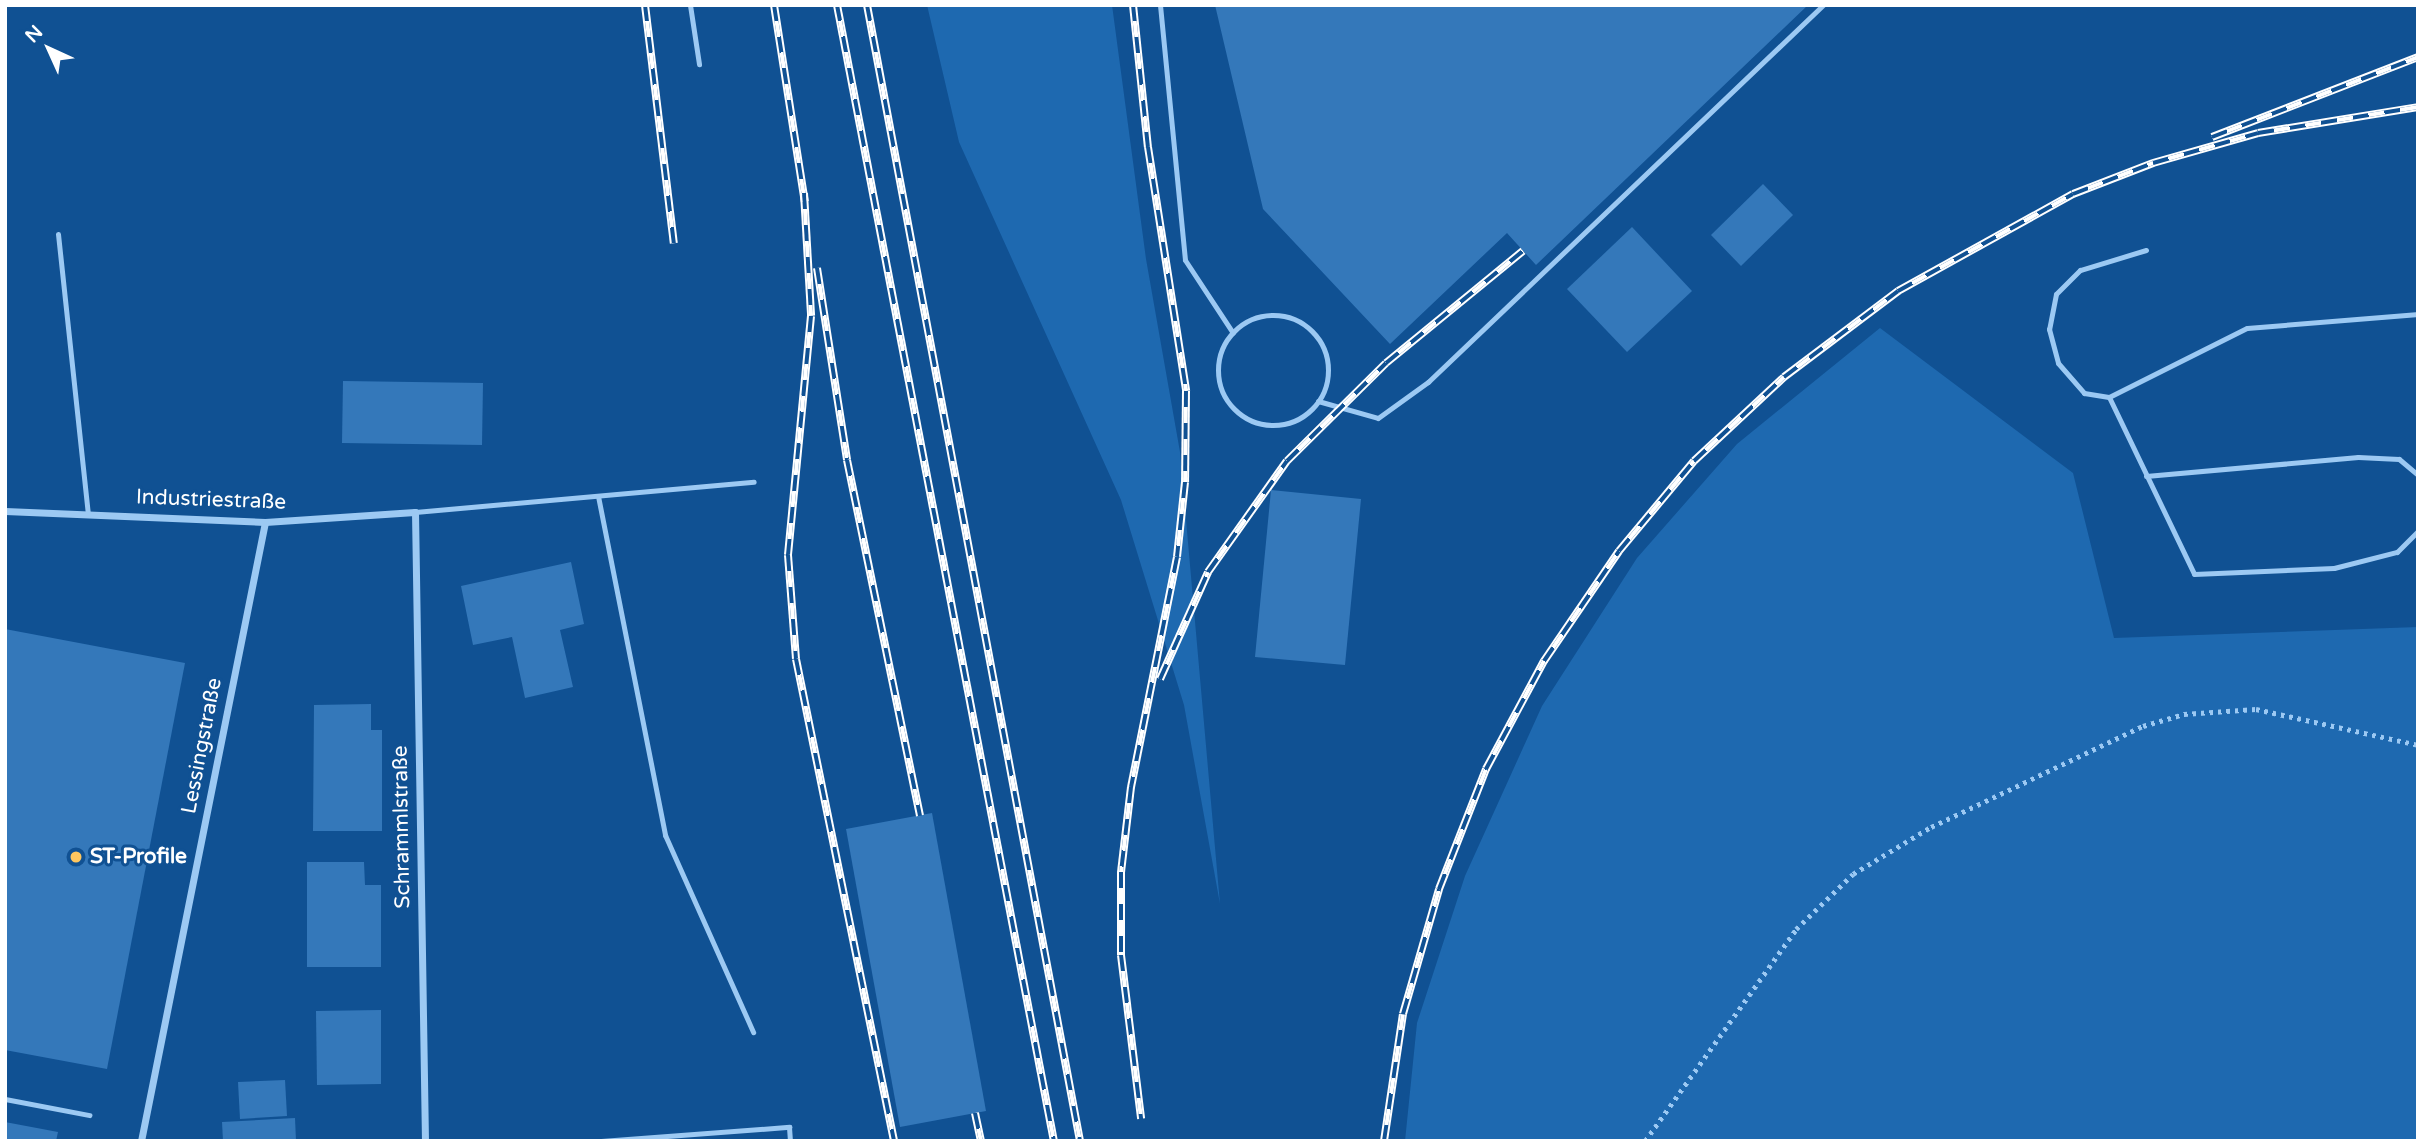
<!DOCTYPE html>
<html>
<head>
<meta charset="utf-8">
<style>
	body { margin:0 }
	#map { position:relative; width:2423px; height:1146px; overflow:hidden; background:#105193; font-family:"Varela Round",sans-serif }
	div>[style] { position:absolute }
	.green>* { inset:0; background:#1e69b0 }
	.building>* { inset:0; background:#3478ba }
	.path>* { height:4.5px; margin-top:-2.25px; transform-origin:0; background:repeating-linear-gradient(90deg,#9cc9f3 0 3.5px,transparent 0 8.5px) }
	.service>* { height:5px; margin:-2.5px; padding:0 2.5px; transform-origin:2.5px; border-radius:2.5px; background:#9cc9f3 }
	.service>.ring { margin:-2.5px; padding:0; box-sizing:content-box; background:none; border:5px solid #9cc9f3; border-radius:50% }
	.minor>* { height:7px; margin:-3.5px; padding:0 3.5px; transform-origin:3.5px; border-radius:3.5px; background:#9cc9f3 }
	.rail>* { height:8px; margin-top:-4px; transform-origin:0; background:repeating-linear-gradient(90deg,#105193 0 16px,#fff 0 32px); box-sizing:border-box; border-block:2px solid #fff }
	.dots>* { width:19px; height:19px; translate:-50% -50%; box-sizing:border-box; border:4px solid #105193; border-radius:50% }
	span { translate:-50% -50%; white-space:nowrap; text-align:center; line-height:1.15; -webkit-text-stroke:6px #105193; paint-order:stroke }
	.street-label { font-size:21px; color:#fff }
	.poi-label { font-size:21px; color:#fff; font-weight:700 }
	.left { translate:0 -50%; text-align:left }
	.frame { position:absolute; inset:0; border:7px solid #fff; pointer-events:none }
	.north { position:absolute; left:14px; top:14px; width:70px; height:70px; -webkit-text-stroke:5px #105193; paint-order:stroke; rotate:315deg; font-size:19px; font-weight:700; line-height:28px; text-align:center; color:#fff }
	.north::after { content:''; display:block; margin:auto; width:24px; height:32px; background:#fff; clip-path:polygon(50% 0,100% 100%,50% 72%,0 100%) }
</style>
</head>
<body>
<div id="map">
	<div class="green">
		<div style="clip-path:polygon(927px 5px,1112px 5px,1146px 259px,1180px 452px,1220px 904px,1184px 705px,1121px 500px,959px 142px)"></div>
		<div style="clip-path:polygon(1880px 328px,2073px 473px,2114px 638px,2418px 627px,2418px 1141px,1405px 1141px,1417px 1023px,1465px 876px,1542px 706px,1637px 558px,1737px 444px)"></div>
	</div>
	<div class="building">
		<div style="clip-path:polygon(1215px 5px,1808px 5px,1536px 265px,1507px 233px,1390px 344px,1263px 209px)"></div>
		<div style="clip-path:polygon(1763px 184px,1793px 215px,1741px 266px,1711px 235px)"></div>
		<div style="clip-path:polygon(1632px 227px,1692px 291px,1627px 352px,1567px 289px)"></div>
		<div style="clip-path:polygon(343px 381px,483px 383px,482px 445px,342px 443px)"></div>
		<div style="clip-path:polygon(1271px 490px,1361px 499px,1345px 665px,1255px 657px)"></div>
		<div style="clip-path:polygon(571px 562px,584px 624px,560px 630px,573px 687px,525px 698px,512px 637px,473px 645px,461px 586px)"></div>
		<div style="clip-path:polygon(5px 629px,185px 663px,107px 1069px,5px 1050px)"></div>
		<div style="clip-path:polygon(371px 704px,371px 730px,382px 730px,382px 831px,313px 831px,314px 705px)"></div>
		<div style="clip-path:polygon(932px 813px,986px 1111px,900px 1127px,846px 829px)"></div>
		<div style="clip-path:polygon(307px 862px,364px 862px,365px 885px,381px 885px,381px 967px,307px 967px)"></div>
		<div style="clip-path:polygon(381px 1010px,381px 1084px,317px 1085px,316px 1011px)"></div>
		<div style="clip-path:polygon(285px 1080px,287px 1116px,240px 1119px,238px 1082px)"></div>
		<div style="clip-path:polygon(295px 1118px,296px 1141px,223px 1141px,222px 1122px)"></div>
		<div style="clip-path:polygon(5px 1122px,58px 1132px,56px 1141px,5px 1141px)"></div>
	</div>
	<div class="path">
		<div style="left:1645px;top:1141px;width:260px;rotate:-54.5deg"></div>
		<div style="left:1796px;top:929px;width:79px;rotate:-44deg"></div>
		<div style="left:1853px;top:874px;width:91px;rotate:-31.1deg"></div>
		<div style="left:1931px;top:827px;width:235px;rotate:-25.5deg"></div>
		<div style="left:2143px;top:726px;width:43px;rotate:-16.3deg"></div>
		<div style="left:2184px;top:714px;width:72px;rotate:-4deg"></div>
		<div style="left:2256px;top:709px;width:166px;rotate:12.5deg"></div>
	</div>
	<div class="service">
		<div style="left:690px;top:5px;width:60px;rotate:81.3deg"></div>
		<div style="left:1160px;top:5px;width:256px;rotate:84.4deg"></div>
		<div style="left:1185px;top:260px;width:87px;rotate:56.7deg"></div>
		<div style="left:58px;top:234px;width:281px;rotate:83.9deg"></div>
		<div style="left:2146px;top:250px;width:69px;rotate:163.1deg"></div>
		<div style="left:2080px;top:270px;width:34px;rotate:135deg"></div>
		<div style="left:2056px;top:294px;width:36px;rotate:101deg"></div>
		<div style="left:2049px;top:329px;width:35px;rotate:75deg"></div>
		<div style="left:2058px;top:363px;width:40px;rotate:49deg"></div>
		<div style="left:2084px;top:393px;width:25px;rotate:9deg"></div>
		<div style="left:2109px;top:397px;width:154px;rotate:-26.6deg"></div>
		<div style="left:2247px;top:328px;width:172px;rotate:-4.7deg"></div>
		<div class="ring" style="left:1218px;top:315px;width:105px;height:105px"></div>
		<div style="left:2109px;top:397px;width:196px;rotate:64.3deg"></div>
		<div style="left:2194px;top:574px;width:140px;rotate:-2.5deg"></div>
		<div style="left:2334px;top:568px;width:65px;rotate:-14.3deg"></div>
		<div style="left:2397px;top:552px;width:30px;rotate:-45deg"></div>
		<div style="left:1318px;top:401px;width:62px;rotate:15.8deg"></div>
		<div style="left:1378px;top:418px;width:62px;rotate:-35.8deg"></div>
		<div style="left:1428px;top:382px;width:546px;rotate:-43.66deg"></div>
		<div style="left:2146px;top:476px;width:213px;rotate:-5.1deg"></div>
		<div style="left:2358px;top:457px;width:41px;rotate:2.8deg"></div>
		<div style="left:2399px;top:459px;width:25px;rotate:40deg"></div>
		<div style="left:598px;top:496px;width:346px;rotate:78.8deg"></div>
		<div style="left:665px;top:835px;width:216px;rotate:65.9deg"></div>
		<div style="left:415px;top:512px;width:340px;rotate:-5.1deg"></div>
		<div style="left:5px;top:1099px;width:86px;rotate:10.8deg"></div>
		<div style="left:601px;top:1141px;width:189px;rotate:-4.3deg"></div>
		<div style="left:789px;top:1127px;width:14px;rotate:86deg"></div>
	</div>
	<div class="minor">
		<div style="left:5px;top:511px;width:260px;rotate:2.4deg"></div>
		<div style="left:265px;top:522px;width:150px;rotate:-3.8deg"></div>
		<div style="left:415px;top:512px;width:629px;rotate:89.09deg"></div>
		<div style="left:141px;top:1141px;width:631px;rotate:-78.67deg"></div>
	</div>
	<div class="rail">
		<div style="left:645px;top:5px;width:240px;rotate:83.1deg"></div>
		<div style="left:774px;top:5px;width:199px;rotate:81.1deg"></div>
		<div style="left:837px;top:5px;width:1157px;rotate:79.19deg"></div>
		<div style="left:867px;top:5px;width:1156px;rotate:79.38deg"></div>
		<div style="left:1133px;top:5px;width:143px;rotate:84deg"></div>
		<div style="left:1148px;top:147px;width:247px;rotate:81.1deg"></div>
		<div style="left:1186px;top:391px;width:91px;rotate:90.6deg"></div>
		<div style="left:1185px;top:482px;width:75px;rotate:96.1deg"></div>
		<div style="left:1177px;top:557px;width:235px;rotate:101.3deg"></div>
		<div style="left:1131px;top:787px;width:86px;rotate:96.7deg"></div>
		<div style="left:1121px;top:872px;width:83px;rotate:90deg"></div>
		<div style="left:1121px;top:955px;width:165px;rotate:83deg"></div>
		<div style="left:2212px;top:137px;width:221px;rotate:-21.2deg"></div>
		<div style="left:804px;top:193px;width:123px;rotate:86.7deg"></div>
		<div style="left:811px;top:316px;width:240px;rotate:95.5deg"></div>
		<div style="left:788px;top:555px;width:104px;rotate:85.6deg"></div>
		<div style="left:796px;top:659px;width:492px;rotate:78.5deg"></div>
		<div style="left:817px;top:268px;width:194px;rotate:81.1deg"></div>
		<div style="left:847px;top:460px;width:363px;rotate:78.4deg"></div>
		<div style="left:1160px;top:679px;width:117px;rotate:-65.8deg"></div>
		<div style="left:1208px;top:572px;width:136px;rotate:-54.6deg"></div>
		<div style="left:1287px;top:461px;width:139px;rotate:-44.7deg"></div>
		<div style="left:1386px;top:363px;width:177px;rotate:-39.3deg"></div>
		<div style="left:975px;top:1113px;width:29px;rotate:78deg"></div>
		<div style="left:1384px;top:1141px;width:128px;rotate:-81.5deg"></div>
		<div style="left:1403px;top:1014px;width:130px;rotate:-73.9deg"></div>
		<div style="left:1439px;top:889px;width:129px;rotate:-68.6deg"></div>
		<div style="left:1486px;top:769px;width:123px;rotate:-61.8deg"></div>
		<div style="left:1544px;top:661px;width:133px;rotate:-55.7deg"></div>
		<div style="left:1619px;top:551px;width:117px;rotate:-50.2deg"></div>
		<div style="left:1694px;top:461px;width:123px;rotate:-43deg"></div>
		<div style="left:1784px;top:377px;width:143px;rotate:-37deg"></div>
		<div style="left:1898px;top:291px;width:200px;rotate:-29deg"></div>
		<div style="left:2073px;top:194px;width:86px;rotate:-21.2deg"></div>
		<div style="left:2153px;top:163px;width:109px;rotate:-15.9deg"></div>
		<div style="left:2258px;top:133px;width:162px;rotate:-9.2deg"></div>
	</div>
	<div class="dots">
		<div style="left:76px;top:857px;background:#ffc75f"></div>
	</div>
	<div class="street-label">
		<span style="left:211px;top:500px;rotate:2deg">Industriestraße</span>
		<span style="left:202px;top:746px;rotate:-79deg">Lessingstraße</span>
		<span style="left:402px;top:827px;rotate:-91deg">Schrammlstraße</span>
	</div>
	<div class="poi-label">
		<span class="left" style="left:90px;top:857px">ST-Profile</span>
	</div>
	<div class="frame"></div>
	<div class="north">N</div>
</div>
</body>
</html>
